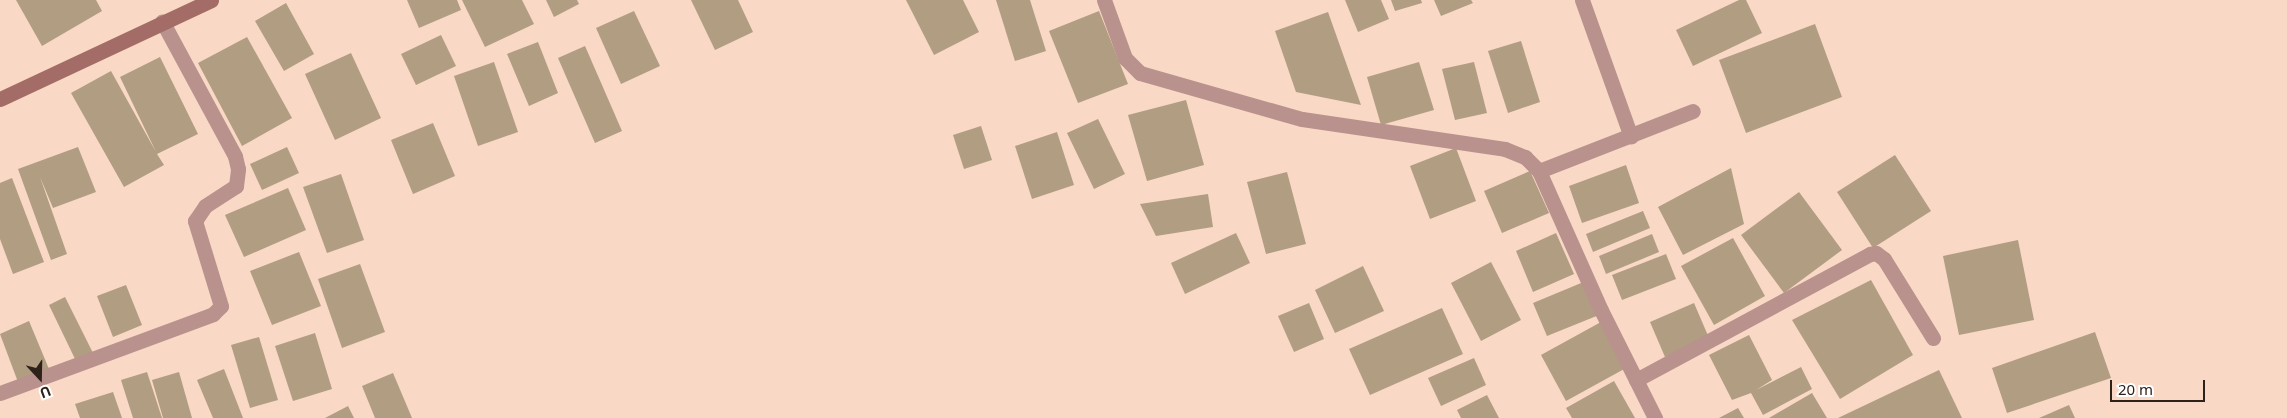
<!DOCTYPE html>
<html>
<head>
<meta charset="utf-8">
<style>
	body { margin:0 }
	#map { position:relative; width:2287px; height:418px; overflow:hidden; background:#f9d8c5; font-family:"Noto Sans",sans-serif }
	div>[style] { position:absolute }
	.building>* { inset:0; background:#b19d81 }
	.street>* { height:15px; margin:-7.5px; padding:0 7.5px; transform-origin:7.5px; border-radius:7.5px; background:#b9928d }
	.secondary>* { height:15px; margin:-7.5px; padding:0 7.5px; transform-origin:7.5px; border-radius:7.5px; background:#a36c66 }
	span { translate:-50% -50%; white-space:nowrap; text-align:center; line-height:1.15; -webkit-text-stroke:4.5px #fff; paint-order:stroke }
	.north { position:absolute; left:15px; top:353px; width:50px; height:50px; -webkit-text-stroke:4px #fff; paint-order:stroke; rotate:159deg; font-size:14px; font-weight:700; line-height:20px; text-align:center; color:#2d211a }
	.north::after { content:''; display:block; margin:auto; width:18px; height:22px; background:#2d211a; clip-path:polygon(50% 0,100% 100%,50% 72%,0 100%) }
	.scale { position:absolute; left:2110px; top:380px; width:95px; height:22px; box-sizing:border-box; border:2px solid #2d211a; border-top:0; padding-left:6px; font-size:15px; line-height:18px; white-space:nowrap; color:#2d211a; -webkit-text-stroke:4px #fff; paint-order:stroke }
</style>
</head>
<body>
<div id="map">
	<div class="building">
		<div style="clip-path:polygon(16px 0,96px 0,102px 11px,42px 46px)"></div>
		<div style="clip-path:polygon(407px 0,457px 0,461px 10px,419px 28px)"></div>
		<div style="clip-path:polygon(462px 0,522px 0,534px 24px,485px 47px)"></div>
		<div style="clip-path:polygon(546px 0,577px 0,579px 4px,554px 17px)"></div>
		<div style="clip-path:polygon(691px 0,738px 0,753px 32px,715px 50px)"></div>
		<div style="clip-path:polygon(906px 0,963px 0,979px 32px,934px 55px)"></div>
		<div style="clip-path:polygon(996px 0,1030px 0,1046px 51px,1015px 61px)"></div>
		<div style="clip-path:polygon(1345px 0,1381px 0,1389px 19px,1358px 32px)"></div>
		<div style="clip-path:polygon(1391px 0,1421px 0,1422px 3px,1395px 11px)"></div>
		<div style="clip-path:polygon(1434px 0,1471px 0,1473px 3px,1441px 16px)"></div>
		<div style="clip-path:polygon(1739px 0,1746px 0,1762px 33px,1693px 66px,1676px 30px)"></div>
		<div style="clip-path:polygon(286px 3px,314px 54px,284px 71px,255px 21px)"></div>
		<div style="clip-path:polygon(634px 11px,660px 66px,621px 84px,596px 28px)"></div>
		<div style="clip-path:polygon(1099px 11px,1128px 84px,1078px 103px,1049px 31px)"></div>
		<div style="clip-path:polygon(1328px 12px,1361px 105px,1296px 92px,1275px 31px)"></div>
		<div style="clip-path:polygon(1815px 24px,1842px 97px,1746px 133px,1719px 60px)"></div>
		<div style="clip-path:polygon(441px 35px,456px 66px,416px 85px,401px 54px)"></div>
		<div style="clip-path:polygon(247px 37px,292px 118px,242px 146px,198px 63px)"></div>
		<div style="clip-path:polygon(1521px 41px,1540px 102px,1508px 113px,1488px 51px)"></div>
		<div style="clip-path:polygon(538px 42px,558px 93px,529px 106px,507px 54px)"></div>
		<div style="clip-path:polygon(585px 46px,622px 131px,595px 143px,558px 58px)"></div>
		<div style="clip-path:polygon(351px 53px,381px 118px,335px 140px,305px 74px)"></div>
		<div style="clip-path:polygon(160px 57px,198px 134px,157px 154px,164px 165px,124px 187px,71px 93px,111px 71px,156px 152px,120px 77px)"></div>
		<div style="clip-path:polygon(494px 62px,518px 132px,478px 146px,454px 76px)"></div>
		<div style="clip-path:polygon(1419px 62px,1434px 110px,1381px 125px,1367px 77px)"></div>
		<div style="clip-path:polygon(1474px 62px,1487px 113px,1455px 120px,1442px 69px)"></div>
		<div style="clip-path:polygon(1186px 100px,1204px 165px,1147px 181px,1128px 115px)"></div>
		<div style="clip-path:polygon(1098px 119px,1125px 174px,1094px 189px,1067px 133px)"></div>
		<div style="clip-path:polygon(433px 123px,455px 176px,413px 194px,391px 140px)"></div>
		<div style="clip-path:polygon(981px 126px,992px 160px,964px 169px,953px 135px)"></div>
		<div style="clip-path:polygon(1057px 132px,1074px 185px,1032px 199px,1015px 146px)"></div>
		<div style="clip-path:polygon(78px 147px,96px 192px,53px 208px,40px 177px,67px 254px,51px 260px,18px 169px)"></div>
		<div style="clip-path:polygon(287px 147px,299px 173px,262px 190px,250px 164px)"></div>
		<div style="clip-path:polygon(1456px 148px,1476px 201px,1430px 219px,1410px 166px)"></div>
		<div style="clip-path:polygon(1895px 155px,1931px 211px,1873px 248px,1837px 192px)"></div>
		<div style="clip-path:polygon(1626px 165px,1639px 203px,1582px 223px,1569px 186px)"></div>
		<div style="clip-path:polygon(1731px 168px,1744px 224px,1683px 255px,1658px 207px)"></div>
		<div style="clip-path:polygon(1530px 171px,1549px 213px,1502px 233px,1484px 191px)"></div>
		<div style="clip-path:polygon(1287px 172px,1306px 244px,1266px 254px,1247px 182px)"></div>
		<div style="clip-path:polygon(341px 174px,364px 240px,327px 253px,303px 187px)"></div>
		<div style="clip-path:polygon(12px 178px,44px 262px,13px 274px,0 239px,0 183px)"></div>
		<div style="clip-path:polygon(288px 188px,306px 230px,244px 257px,225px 215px)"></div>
		<div style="clip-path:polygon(1799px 192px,1842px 250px,1784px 293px,1741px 235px)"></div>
		<div style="clip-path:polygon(1208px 194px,1213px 227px,1156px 236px,1140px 204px)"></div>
		<div style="clip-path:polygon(1643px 211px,1650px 228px,1593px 252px,1586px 234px)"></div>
		<div style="clip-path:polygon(1236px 233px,1250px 263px,1185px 294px,1171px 263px)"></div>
		<div style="clip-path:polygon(1556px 233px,1574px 274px,1533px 292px,1516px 251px)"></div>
		<div style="clip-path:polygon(1652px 234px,1659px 252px,1606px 274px,1599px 256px)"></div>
		<div style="clip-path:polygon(1733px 238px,1765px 296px,1714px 325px,1681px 266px)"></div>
		<div style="clip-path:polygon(2018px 240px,2034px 320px,1959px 335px,1943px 256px)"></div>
		<div style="clip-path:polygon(299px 252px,321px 306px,272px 325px,250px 271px)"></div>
		<div style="clip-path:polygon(1666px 254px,1676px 279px,1622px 300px,1612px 275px)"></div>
		<div style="clip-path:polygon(1491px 262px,1521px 320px,1481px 341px,1451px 283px)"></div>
		<div style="clip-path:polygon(360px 264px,385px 332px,342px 348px,318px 279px)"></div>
		<div style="clip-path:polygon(1363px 266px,1384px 311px,1335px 333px,1315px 290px)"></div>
		<div style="clip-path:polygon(1871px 280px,1913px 355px,1840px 399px,1792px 320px)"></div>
		<div style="clip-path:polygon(1586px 281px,1599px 315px,1547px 336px,1533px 303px)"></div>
		<div style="clip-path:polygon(126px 285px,142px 325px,113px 337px,97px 296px)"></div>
		<div style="clip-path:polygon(65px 297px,94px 355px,77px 363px,49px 305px)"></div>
		<div style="clip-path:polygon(1309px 303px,1324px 339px,1294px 352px,1278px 316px)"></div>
		<div style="clip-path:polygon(1694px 303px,1709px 338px,1665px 357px,1650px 322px)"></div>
		<div style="clip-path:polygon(1442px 308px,1463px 354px,1370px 395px,1349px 349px)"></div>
		<div style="clip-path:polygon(29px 321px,49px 369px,18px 382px,0 334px)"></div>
		<div style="clip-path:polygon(1601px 322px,1626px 368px,1566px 401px,1541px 355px)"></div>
		<div style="clip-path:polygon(2095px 332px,2111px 378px,2007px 413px,1992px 368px)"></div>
		<div style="clip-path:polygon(315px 333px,332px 389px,293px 401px,275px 346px)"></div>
		<div style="clip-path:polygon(1749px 335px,1772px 380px,1756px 390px,1801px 367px,1812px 389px,1763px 415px,1751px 393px,1732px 400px,1709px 355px)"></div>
		<div style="clip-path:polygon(259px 337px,278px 400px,250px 408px,231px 345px)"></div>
		<div style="clip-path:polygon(1474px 358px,1486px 385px,1441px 406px,1428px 378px)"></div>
		<div style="clip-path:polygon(224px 369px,243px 418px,213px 418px,197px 380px)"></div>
		<div style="clip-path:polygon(1939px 370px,1962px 418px,1838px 418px)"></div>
		<div style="clip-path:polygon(147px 372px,162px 418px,133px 418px,121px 380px)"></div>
		<div style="clip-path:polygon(179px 372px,192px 418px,163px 418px,152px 380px)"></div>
		<div style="clip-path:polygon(393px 373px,412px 418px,375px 418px,362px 386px)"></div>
		<div style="clip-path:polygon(1614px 381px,1635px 418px,1572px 418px,1566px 408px)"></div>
		<div style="clip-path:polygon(113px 392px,122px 418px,80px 418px,75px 404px)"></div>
		<div style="clip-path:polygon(1812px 393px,1827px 418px,1769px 418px)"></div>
		<div style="clip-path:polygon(1487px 395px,1499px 418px,1461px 418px,1457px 410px)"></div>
		<div style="clip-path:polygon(2069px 405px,2075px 418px,2039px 418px)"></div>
		<div style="clip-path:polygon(348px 406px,354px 418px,325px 418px)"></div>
		<div style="clip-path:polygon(1738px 408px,1744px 418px,1719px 418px)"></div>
	</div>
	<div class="street">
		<div style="left:1104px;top:0;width:62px;rotate:70.1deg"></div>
		<div style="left:1125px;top:58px;width:21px;rotate:45deg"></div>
		<div style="left:1140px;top:73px;width:168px;rotate:15.9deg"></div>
		<div style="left:1302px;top:119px;width:205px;rotate:8.4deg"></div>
		<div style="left:1505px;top:149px;width:22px;rotate:22deg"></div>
		<div style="left:1525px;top:157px;width:20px;rotate:45deg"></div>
		<div style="left:1539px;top:171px;width:152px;rotate:66deg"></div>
		<div style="left:1601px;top:310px;width:121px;rotate:63.4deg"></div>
		<div style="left:1582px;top:0;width:145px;rotate:70.3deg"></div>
		<div style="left:1539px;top:171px;width:165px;rotate:-21.3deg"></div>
		<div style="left:1636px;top:380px;width:266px;rotate:-28.3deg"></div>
		<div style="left:1870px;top:254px;width:6px;rotate:-9deg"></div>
		<div style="left:1876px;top:253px;width:10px;rotate:37deg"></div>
		<div style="left:1884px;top:259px;width:93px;rotate:58.2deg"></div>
		<div style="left:0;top:393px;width:227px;rotate:-20.3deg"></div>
		<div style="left:213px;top:314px;width:11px;rotate:-45deg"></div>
		<div style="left:221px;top:306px;width:89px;rotate:-107deg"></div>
		<div style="left:195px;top:221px;width:18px;rotate:-56deg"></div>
		<div style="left:205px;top:206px;width:37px;rotate:-33deg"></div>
		<div style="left:236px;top:186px;width:17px;rotate:-83deg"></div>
		<div style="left:238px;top:169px;width:13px;rotate:-103deg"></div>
		<div style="left:235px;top:156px;width:153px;rotate:-118.4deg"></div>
	</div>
	<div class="secondary">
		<div style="left:0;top:99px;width:233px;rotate:-25.1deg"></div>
	</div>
	<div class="north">U</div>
	<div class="scale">20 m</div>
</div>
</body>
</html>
